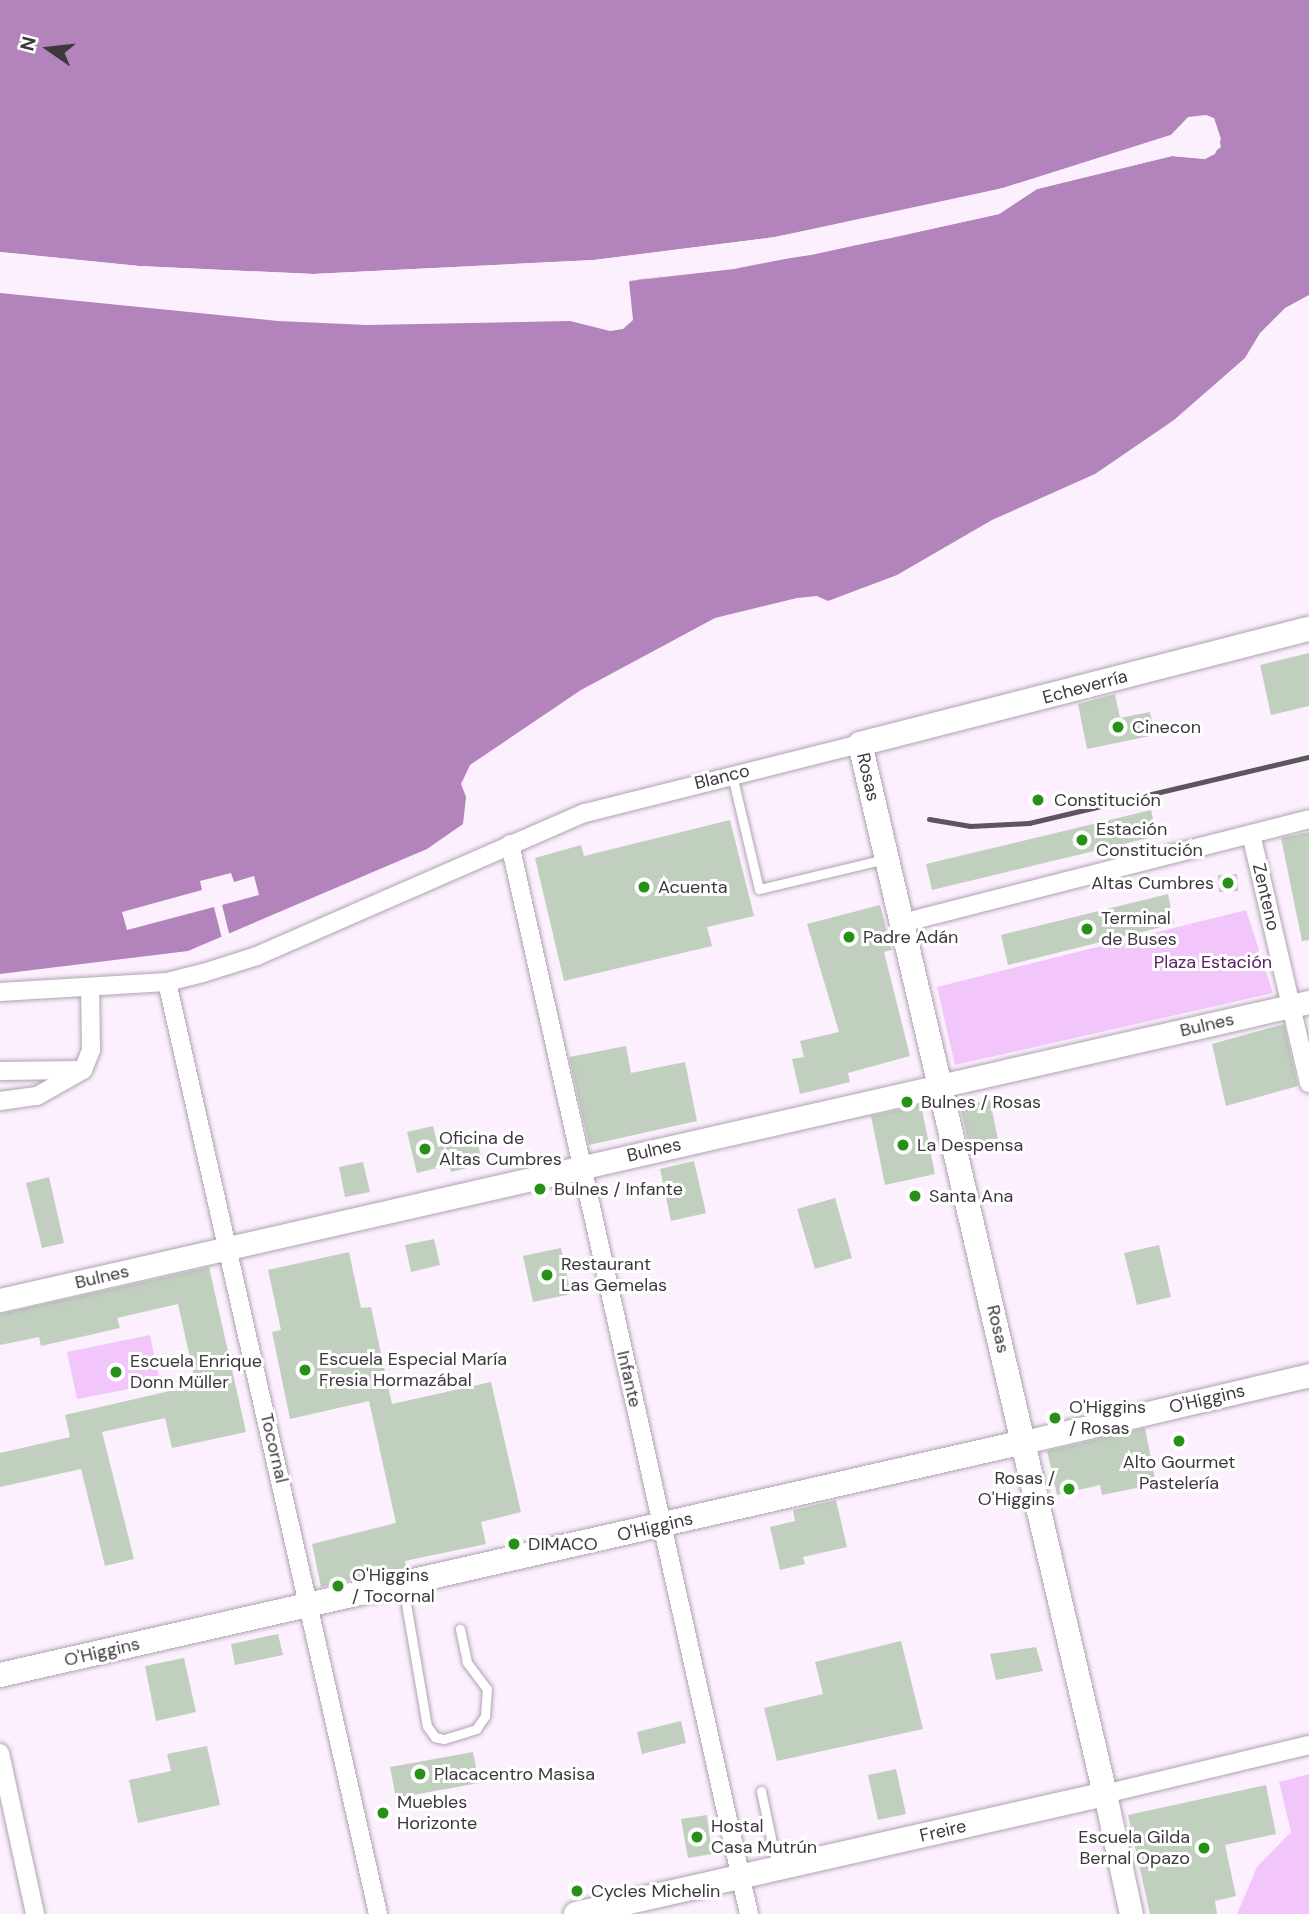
<!DOCTYPE html>
<html>
<head>
<meta charset="utf-8">
<style>
	body { margin:0 }
	#map { position:relative; width:1309px; height:1914px; overflow:hidden; background:#fcf0fe; font-family:"DM Sans",sans-serif }
	div>[style] { position:absolute }
	.green>* { inset:0; background:#f2c5fb }
	.water>* { inset:0; background:#b284bb }
	.pier>* { inset:0; background:#fcf0fe }
	.building>* { inset:0; background:#c1cfbf }
	.roads { filter:drop-shadow(0 0 2px #afa2b2) drop-shadow(0 0 2px #afa2b2) }
	.service>* { height:9px; margin:-4.5px; padding:0 4.5px; transform-origin:4.5px; border-radius:4.5px; background:#fff }
	.minor>* { height:18px; margin:-9px; padding:0 9px; transform-origin:9px; border-radius:9px; background:#fff }
	.tertiary>* { height:23px; margin:-11.5px; padding:0 11.5px; transform-origin:11.5px; border-radius:11.5px; background:#fff }
	.secondary>* { height:24px; margin:-12px; padding:0 12px; transform-origin:12px; border-radius:12px; background:#fff }
	.rail>* { height:5px; margin:-2.5px; padding:0 2.5px; transform-origin:2.5px; border-radius:2.5px; background:#5c555d }
	.dots>* { width:19px; height:19px; translate:-50% -50%; box-sizing:border-box; border:4px solid #fff; border-radius:50% }
	span { translate:-50% -50%; white-space:nowrap; text-align:center; line-height:1.15; -webkit-text-stroke:6px #fff; paint-order:stroke }
	.street-label { font-size:18px; color:#3d383e }
	.poi-label { font-size:18px; color:#3d383e }
	.left { translate:0 -50%; text-align:left }
	.right { translate:-100% -50%; text-align:right }
	.park-label { font-size:18px; color:#592064 }
	.north { position:absolute; left:14px; top:14px; width:70px; height:70px; -webkit-text-stroke:5px #fff; paint-order:stroke; rotate:284deg; font-size:19px; font-weight:700; line-height:28px; text-align:center; color:#3d383e }
	.north::after { content:''; display:block; margin:auto; width:24px; height:32px; background:#3d383e; clip-path:polygon(50% 0,100% 100%,50% 72%,0 100%) }
</style>
</head>
<body>
<div id="map">
	<div class="green">
		<div style="clip-path:polygon(1246px 910px,1273px 993px,955px 1065px,937px 987px)"></div>
		<div style="clip-path:polygon(150px 1335px,160px 1383px,77px 1399px,67px 1352px)"></div>
		<div style="clip-path:polygon(1309px 1774px,1309px 1914px,1237px 1914px,1257px 1867px,1291px 1832px,1279px 1782px)"></div>
	</div>
	<div class="water">
		<div style="clip-path:polygon(0 0,1309px 0,1309px 295px,1285px 308px,1260px 333px,1245px 358px,1174px 420px,1095px 474px,992px 520px,897px 575px,828px 601px,817px 596px,797px 598px,715px 618px,581px 690px,470px 765px,461px 784px,466px 797px,463px 824px,427px 849px,188px 951px,0 974px,0 293px,278px 321px,367px 325px,570px 321px,610px 331px,623px 329px,633px 320px,629px 281px,811px 255px,999px 214px,1037px 189px,1172px 156px,1205px 159px,1221px 147px,1214px 118px,1189px 117px,1171px 135px,1003px 188px,775px 237px,594px 260px,313px 274px,139px 266px,0 252px)"></div>
	</div>
	<div class="pier">
		<div style="clip-path:polygon(1206px 115px,1214px 118px,1221px 139px,1215px 154px,1205px 159px,1172px 156px,1037px 189px,999px 214px,891px 238px,734px 269px,629px 281px,626px 282px,810px 252px,998px 211px,1036px 186px,1172px 152px,1204px 156px,1217px 146px,1216px 132px,1211px 121px,1190px 120px,1172px 138px,1004px 192px,842px 228px,595px 263px,313px 277px,139px 269px,0 256px,0 252px,139px 266px,313px 274px,594px 260px,775px 237px,922px 208px,1003px 188px,1171px 135px,1188px 117px)"></div>
		<div style="clip-path:polygon(231px 873px,234px 882px,254px 876px,259px 895px,222px 905px,230px 937px,222px 939px,214px 907px,127px 930px,122px 912px,202px 890px,200px 881px)"></div>
	</div>
	<div class="building">
		<div style="clip-path:polygon(1309px 653px,1309px 706px,1271px 715px,1260px 665px)"></div>
		<div style="clip-path:polygon(1115px 694px,1120px 718px,1150px 712px,1155px 735px,1087px 749px,1078px 704px)"></div>
		<div style="clip-path:polygon(1151px 810px,1157px 836px,932px 890px,926px 864px)"></div>
		<div style="clip-path:polygon(730px 820px,754px 916px,707px 927px,712px 946px,564px 981px,535px 858px,581px 845px,584px 856px)"></div>
		<div style="clip-path:polygon(1309px 832px,1309px 940px,1302px 941px,1281px 838px)"></div>
		<div style="clip-path:polygon(1237px 874px,1238px 891px,1219px 892px,1218px 875px)"></div>
		<div style="clip-path:polygon(1168px 894px,1174px 924px,1008px 965px,1001px 935px)"></div>
		<div style="clip-path:polygon(880px 905px,892px 950px,884px 952px,910px 1056px,848px 1073px,850px 1082px,800px 1094px,792px 1059px,804px 1057px,800px 1041px,839px 1032px,807px 924px)"></div>
		<div style="clip-path:polygon(1284px 1024px,1298px 1086px,1226px 1106px,1212px 1044px)"></div>
		<div style="clip-path:polygon(626px 1046px,631px 1073px,685px 1062px,697px 1121px,589px 1145px,569px 1057px)"></div>
		<div style="clip-path:polygon(990px 1100px,998px 1140px,969px 1146px,960px 1106px)"></div>
		<div style="clip-path:polygon(921px 1105px,935px 1174px,885px 1185px,871px 1116px)"></div>
		<div style="clip-path:polygon(433px 1126px,438px 1147px,476px 1137px,483px 1164px,451px 1172px,449px 1165px,417px 1173px,407px 1132px)"></div>
		<div style="clip-path:polygon(694px 1161px,706px 1213px,671px 1221px,660px 1169px)"></div>
		<div style="clip-path:polygon(363px 1162px,370px 1192px,345px 1197px,339px 1167px)"></div>
		<div style="clip-path:polygon(49px 1177px,64px 1243px,42px 1248px,26px 1183px)"></div>
		<div style="clip-path:polygon(835px 1198px,852px 1258px,815px 1269px,797px 1209px)"></div>
		<div style="clip-path:polygon(434px 1239px,440px 1265px,411px 1272px,405px 1245px)"></div>
		<div style="clip-path:polygon(1159px 1245px,1171px 1297px,1137px 1305px,1124px 1253px)"></div>
		<div style="clip-path:polygon(561px 1248px,571px 1294px,533px 1302px,523px 1256px)"></div>
		<div style="clip-path:polygon(349px 1252px,361px 1308px,371px 1307px,392px 1404px,491px 1382px,521px 1512px,481px 1522px,486px 1544px,405px 1561px,406px 1567px,321px 1587px,312px 1544px,396px 1523px,369px 1401px,290px 1419px,272px 1332px,281px 1330px,268px 1270px)"></div>
		<div style="clip-path:polygon(209px 1267px,246px 1432px,172px 1448px,165px 1418px,102px 1432px,134px 1559px,105px 1566px,81px 1469px,0 1487px,0 1453px,70px 1437px,65px 1415px,196px 1385px,178px 1304px,117px 1318px,120px 1328px,41px 1346px,39px 1337px,0 1345px,0 1314px)"></div>
		<div style="clip-path:polygon(1145px 1428px,1156px 1484px,1102px 1495px,1100px 1485px,1057px 1495px,1047px 1451px)"></div>
		<div style="clip-path:polygon(836px 1500px,847px 1547px,803px 1557px,805px 1564px,780px 1570px,770px 1527px,795px 1521px,793px 1510px)"></div>
		<div style="clip-path:polygon(278px 1634px,283px 1655px,235px 1665px,231px 1644px)"></div>
		<div style="clip-path:polygon(901px 1641px,923px 1729px,777px 1761px,764px 1708px,823px 1694px,815px 1662px)"></div>
		<div style="clip-path:polygon(1036px 1647px,1043px 1671px,996px 1680px,990px 1654px)"></div>
		<div style="clip-path:polygon(184px 1658px,196px 1712px,156px 1721px,145px 1666px)"></div>
		<div style="clip-path:polygon(681px 1721px,686px 1743px,642px 1754px,637px 1732px)"></div>
		<div style="clip-path:polygon(207px 1746px,220px 1805px,138px 1823px,129px 1780px,171px 1771px,167px 1754px)"></div>
		<div style="clip-path:polygon(473px 1752px,479px 1783px,396px 1798px,390px 1767px)"></div>
		<div style="clip-path:polygon(896px 1769px,906px 1814px,878px 1820px,868px 1775px)"></div>
		<div style="clip-path:polygon(1266px 1785px,1276px 1834px,1225px 1845px,1236px 1896px,1215px 1901px,1217px 1914px,1150px 1914px,1128px 1815px)"></div>
		<div style="clip-path:polygon(707px 1815px,712px 1854px,688px 1858px,681px 1819px)"></div>
	</div>
	<div class="roads">
		<div class="service">
			<div style="left:732px;top:775px;width:117px;rotate:76.7deg"></div>
			<div style="left:759px;top:889px;width:130px;rotate:-13.4deg"></div>
			<div style="left:403px;top:1586px;width:142px;rotate:80.3deg"></div>
			<div style="left:427px;top:1726px;width:14px;rotate:54deg"></div>
			<div style="left:435px;top:1737px;width:9px;rotate:13deg"></div>
			<div style="left:444px;top:1739px;width:34px;rotate:-17deg"></div>
			<div style="left:476px;top:1729px;width:16px;rotate:-55deg"></div>
			<div style="left:485px;top:1716px;width:27px;rotate:-86deg"></div>
			<div style="left:487px;top:1689px;width:34px;rotate:-127deg"></div>
			<div style="left:467px;top:1662px;width:34px;rotate:-102deg"></div>
			<div style="left:761px;top:1791px;width:77px;rotate:78deg"></div>
		</div>
		<div class="minor">
			<div style="left:1251px;top:834px;width:256px;rotate:76.9deg"></div>
			<div style="left:510px;top:844px;width:1096px;rotate:77.41deg"></div>
			<div style="left:902px;top:923px;width:420px;rotate:-14.3deg"></div>
			<div style="left:167px;top:982px;width:956px;rotate:77.24deg"></div>
			<div style="left:0;top:992px;width:167px;rotate:-3.4deg"></div>
			<div style="left:167px;top:982px;width:37px;rotate:-14deg"></div>
			<div style="left:203px;top:973px;width:57px;rotate:-17.5deg"></div>
			<div style="left:257px;top:956px;width:358px;rotate:-23.6deg"></div>
			<div style="left:585px;top:813px;width:284px;rotate:-14.1deg"></div>
			<div style="left:0;top:1071px;width:79px;rotate:-0.7deg"></div>
			<div style="left:0;top:1101px;width:37px;rotate:-8deg"></div>
			<div style="left:37px;top:1096px;width:53px;rotate:-29.5deg"></div>
			<div style="left:83px;top:1070px;width:22px;rotate:-68deg"></div>
			<div style="left:91px;top:1050px;width:61px;rotate:-90.9deg"></div>
			<div style="left:0;top:1753px;width:165px;rotate:77.7deg"></div>
			<div style="left:1105px;top:1794px;width:210px;rotate:-13.5deg"></div>
		</div>
		<div class="tertiary">
			<div style="left:0;top:1300px;width:1342px;rotate:-12.83deg"></div>
			<div style="left:1024px;top:1442px;width:293px;rotate:-13.2deg"></div>
			<div style="left:1105px;top:1794px;width:123px;rotate:77.8deg"></div>
		</div>
		<div class="secondary">
			<div style="left:0;top:1675px;width:1050px;rotate:-12.82deg"></div>
			<div style="left:576px;top:1914px;width:542px;rotate:-12.78deg"></div>
			<div style="left:1105px;top:1794px;width:1078px;rotate:-103.13deg"></div>
			<div style="left:860px;top:744px;width:463px;rotate:-14.4deg"></div>
		</div>
	</div>
	<div class="rail">
		<div style="left:929px;top:819px;width:42px;rotate:9.7deg"></div>
		<div style="left:970px;top:826px;width:59px;rotate:-2.9deg"></div>
		<div style="left:1029px;top:823px;width:288px;rotate:-13.3deg"></div>
	</div>
	<div class="dots">
		<div style="left:1118px;top:727px;background:#269116"></div>
		<div style="left:1038px;top:800px;background:#269116"></div>
		<div style="left:1082px;top:840px;background:#269116"></div>
		<div style="left:1228px;top:883px;background:#269116"></div>
		<div style="left:644px;top:887px;background:#269116"></div>
		<div style="left:1087px;top:929px;background:#269116"></div>
		<div style="left:849px;top:937px;background:#269116"></div>
		<div style="left:907px;top:1102px;background:#269116"></div>
		<div style="left:903px;top:1145px;background:#269116"></div>
		<div style="left:425px;top:1149px;background:#269116"></div>
		<div style="left:540px;top:1189px;background:#269116"></div>
		<div style="left:915px;top:1196px;background:#269116"></div>
		<div style="left:547px;top:1275px;background:#269116"></div>
		<div style="left:305px;top:1370px;background:#269116"></div>
		<div style="left:116px;top:1372px;background:#269116"></div>
		<div style="left:1055px;top:1418px;background:#269116"></div>
		<div style="left:1179px;top:1441px;background:#269116"></div>
		<div style="left:1069px;top:1489px;background:#269116"></div>
		<div style="left:514px;top:1544px;background:#269116"></div>
		<div style="left:338px;top:1586px;background:#269116"></div>
		<div style="left:420px;top:1774px;background:#269116"></div>
		<div style="left:383px;top:1813px;background:#269116"></div>
		<div style="left:697px;top:1837px;background:#269116"></div>
		<div style="left:1204px;top:1848px;background:#269116"></div>
		<div style="left:577px;top:1891px;background:#269116"></div>
	</div>
	<div class="street-label">
		<span style="left:1085px;top:687px;rotate:-15deg">Echeverría</span>
		<span style="left:722px;top:777px;rotate:-14deg">Blanco</span>
		<span style="left:868px;top:777px;rotate:77deg">Rosas</span>
		<span style="left:1266px;top:897px;rotate:77deg">Zenteno</span>
		<span style="left:1207px;top:1025px;rotate:-13deg">Bulnes</span>
		<span style="left:654px;top:1150px;rotate:-13deg">Bulnes</span>
		<span style="left:102px;top:1277px;rotate:-13deg">Bulnes</span>
		<span style="left:998px;top:1329px;rotate:77deg">Rosas</span>
		<span style="left:629px;top:1379px;rotate:77deg">Infante</span>
		<span style="left:1207px;top:1399px;rotate:-13deg">O'Higgins</span>
		<span style="left:274px;top:1448px;rotate:77deg">Tocornal</span>
		<span style="left:655px;top:1527px;rotate:-13deg">O'Higgins</span>
		<span style="left:102px;top:1652px;rotate:-13deg">O'Higgins</span>
		<span style="left:943px;top:1831px;rotate:-13deg">Freire</span>
	</div>
	<div class="poi-label">
		<span class="left" style="left:1132px;top:727px">Cinecon</span>
		<span class="left" style="left:1054px;top:800px">Constitución</span>
		<span class="left" style="left:1096px;top:840px">Estación<br>Constitución</span>
		<span class="right" style="left:1214px;top:883px">Altas Cumbres</span>
		<span class="left" style="left:658px;top:887px">Acuenta</span>
		<span class="left" style="left:1101px;top:929px">Terminal<br>de Buses</span>
		<span class="left" style="left:863px;top:937px">Padre Adán</span>
		<span class="left" style="left:921px;top:1102px">Bulnes / Rosas</span>
		<span class="left" style="left:439px;top:1149px">Oficina de<br>Altas Cumbres</span>
		<span class="left" style="left:917px;top:1145px">La Despensa</span>
		<span class="left" style="left:554px;top:1189px">Bulnes / Infante</span>
		<span class="left" style="left:929px;top:1196px">Santa Ana</span>
		<span class="left" style="left:561px;top:1275px">Restaurant<br>Las Gemelas</span>
		<span class="left" style="left:319px;top:1370px">Escuela Especial María<br>Fresia Hormazábal</span>
		<span class="left" style="left:130px;top:1372px">Escuela Enrique<br>Donn Müller</span>
		<span class="left" style="left:1069px;top:1418px">O'Higgins<br>/ Rosas</span>
		<span style="left:1179px;top:1473px">Alto Gourmet<br>Pastelería</span>
		<span class="right" style="left:1055px;top:1489px">Rosas /<br>O'Higgins</span>
		<span class="left" style="left:528px;top:1544px">DIMACO</span>
		<span class="left" style="left:352px;top:1586px">O'Higgins<br>/ Tocornal</span>
		<span class="left" style="left:434px;top:1774px">Placacentro Masisa</span>
		<span class="left" style="left:397px;top:1813px">Muebles<br>Horizonte</span>
		<span class="left" style="left:711px;top:1837px">Hostal<br>Casa Mutrún</span>
		<span class="right" style="left:1190px;top:1848px">Escuela Gilda<br>Bernal Opazo</span>
		<span class="left" style="left:591px;top:1891px">Cycles Michelin</span>
	</div>
	<div class="park-label">
		<span style="left:1213px;top:962px">Plaza Estación</span>
	</div>
	<div class="north">N</div>
</div>
</body>
</html>
